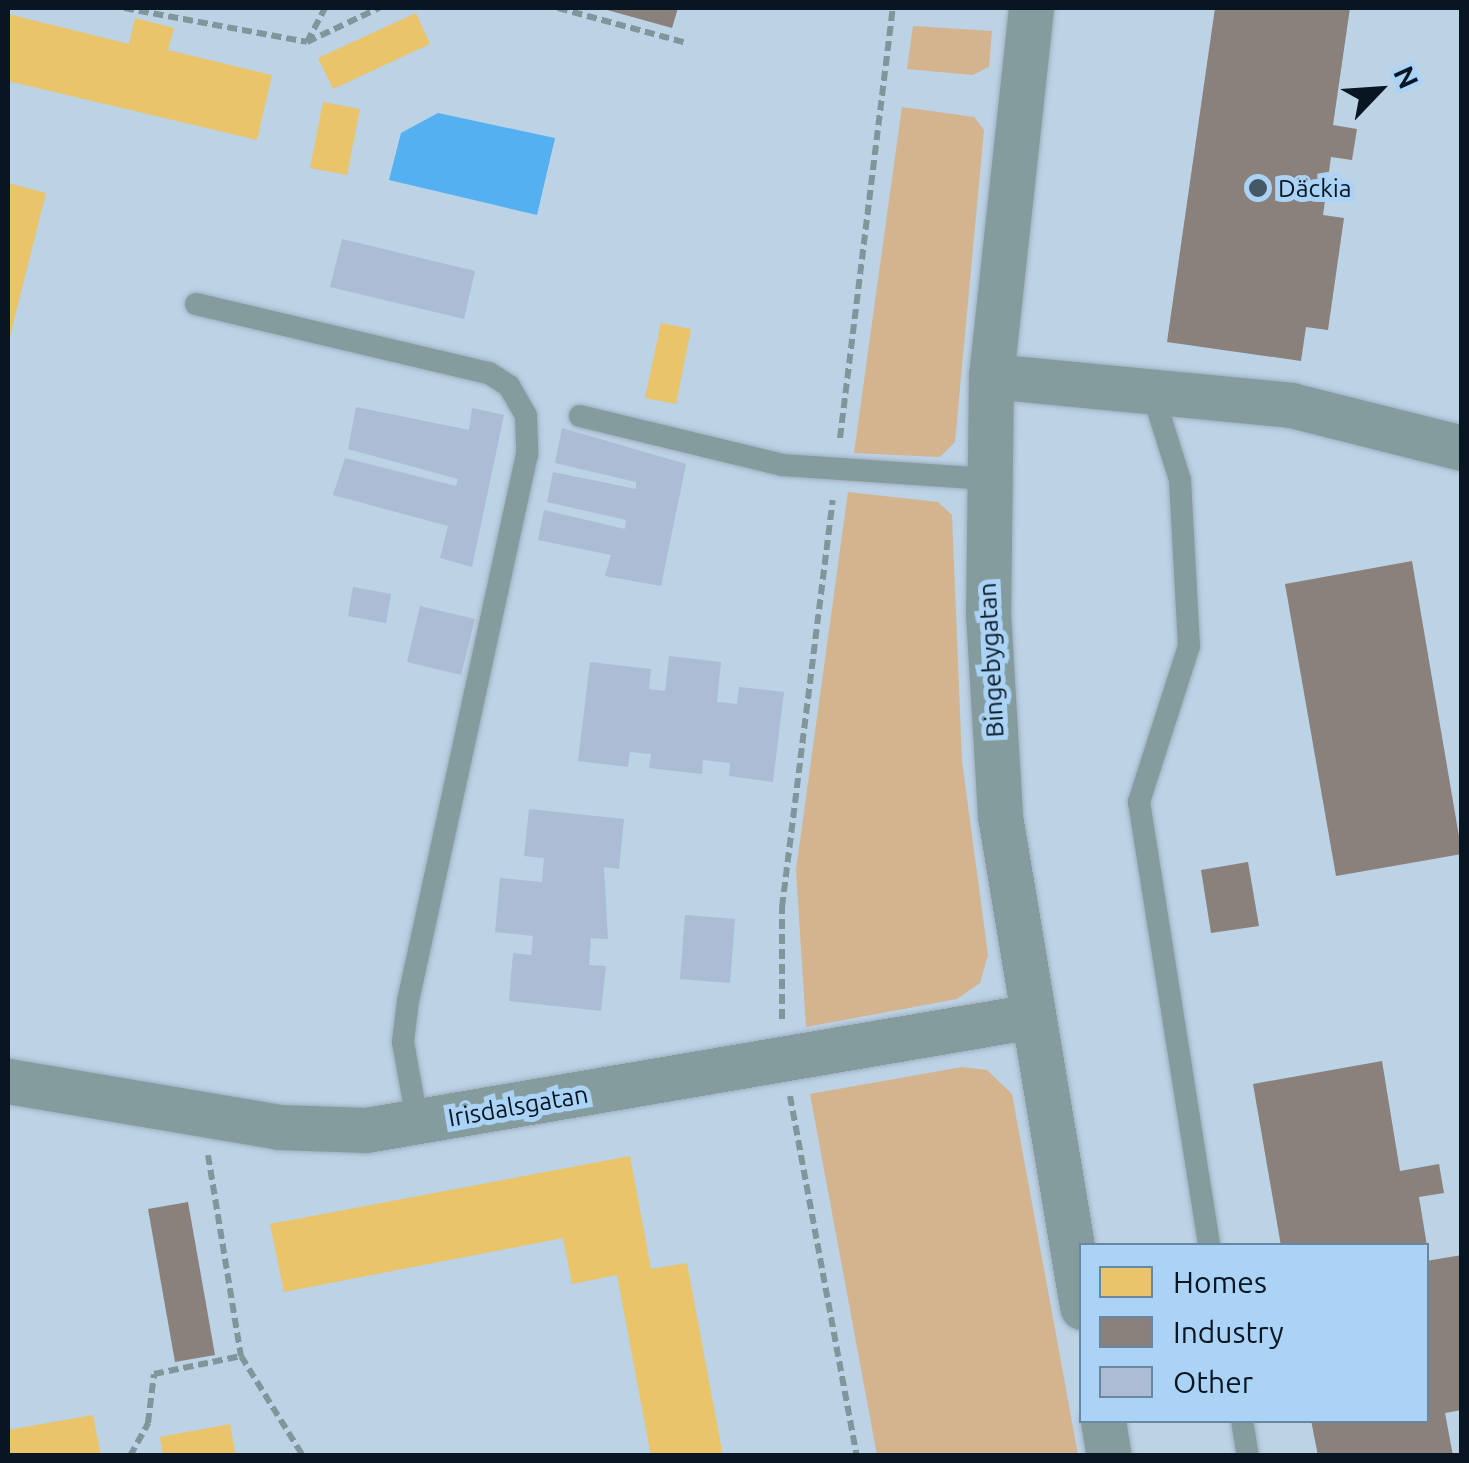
<!DOCTYPE html>
<html>
<head>
<meta charset="utf-8">
<style>
	body { margin:0 }
	#map { position:relative; width:1469px; height:1463px; overflow:hidden; background:#bcd2e5; font-family:Ubuntu,sans-serif }
	div>[style] { position:absolute }
	.green>* { inset:0; background:#d4b38f }
	.water>* { inset:0; background:#54b0f0 }
	.homes>* { inset:0; background:#e9c46a }
	.industry>* { inset:0; background:#8a817c }
	.building>* { inset:0; background:#abbcd4 }
	.path>* { height:6px; margin-top:-3px; transform-origin:0; background:repeating-linear-gradient(90deg,#81969b 0 10px,transparent 0 15px) }
	.roads { filter:drop-shadow(0 0 2px #9fafbf) drop-shadow(0 0 2px #9fafbf) }
	.lane>* { height:22px; margin:-11px; padding:0 11px; transform-origin:11px; border-radius:11px; background:#859c9f }
	.street>* { height:45px; margin:-22.5px; padding:0 22.5px; transform-origin:22.5px; border-radius:22.5px; background:#859c9f }
	.dots>* { width:28px; height:28px; translate:-50% -50%; box-sizing:border-box; border:5px solid #abd3f6; border-radius:50% }
	span { translate:-50% -50%; white-space:nowrap; text-align:center; line-height:1.15; -webkit-text-stroke:10px #abd3f6; paint-order:stroke }
	.poi-label { font-size:25px; color:#071622 }
	.left { translate:0 -50%; text-align:left }
	.street-label { font-size:25px; color:#071622 }
	.frame { position:absolute; inset:0; border:10px solid #071622; pointer-events:none }
	.legend { position:absolute; left:1079px; top:1243px; width:350px; height:180px; box-sizing:border-box; background:#abd3f6; border:2px solid #6987a1; margin:0; padding:12px 18px; list-style:none; font-size:30px; color:#071622 }
	.legend li { display:flex; align-items:center; gap:20px; height:50px }
	.legend b { width:50px; border:2px solid #6987a1 }
	.north { position:absolute; left:1329px; top:40px; width:100px; height:100px; -webkit-text-stroke:8px #abd3f6; paint-order:stroke; rotate:65deg; font-size:28px; font-weight:700; line-height:40px; text-align:center; color:#071622 }
	.north::after { content:''; display:block; margin:auto; width:35px; height:45px; background:#071622; clip-path:polygon(50% 0,100% 100%,50% 72%,0 100%) }
</style>
</head>
<body>
<div id="map">
	<div class="green">
		<div style="clip-path:polygon(913px 26px,992px 31px,989px 67px,973px 75px,907px 69px)"></div>
		<div style="clip-path:polygon(902px 107px,974px 117px,984px 130px,955px 442px,940px 457px,854px 453px)"></div>
		<div style="clip-path:polygon(848px 492px,938px 502px,952px 515px,962px 761px,988px 955px,980px 983px,957px 999px,806px 1027px,796px 870px)"></div>
		<div style="clip-path:polygon(962px 1067px,987px 1070px,1012px 1094px,1078px 1455px,877px 1455px,810px 1094px)"></div>
	</div>
	<div class="water">
		<div style="clip-path:polygon(438px 113px,555px 138px,537px 215px,389px 180px,401px 133px)"></div>
	</div>
	<div class="homes">
		<div style="clip-path:polygon(416px 13px,430px 44px,333px 89px,318px 58px)"></div>
		<div style="clip-path:polygon(8px 14px,129px 44px,135px 18px,174px 28px,168px 50px,272px 75px,257px 140px,8px 81px)"></div>
		<div style="clip-path:polygon(323px 102px,360px 109px,347px 175px,310px 168px)"></div>
		<div style="clip-path:polygon(8px 183px,46px 193px,9px 340px,8px 340px)"></div>
		<div style="clip-path:polygon(661px 323px,691px 329px,676px 404px,645px 398px)"></div>
		<div style="clip-path:polygon(630px 1156px,651px 1269px,687px 1263px,723px 1456px,651px 1456px,617px 1275px,572px 1284px,563px 1238px,284px 1292px,270px 1224px)"></div>
		<div style="clip-path:polygon(93px 1415px,101px 1456px,8px 1456px,8px 1430px)"></div>
		<div style="clip-path:polygon(230px 1424px,236px 1456px,163px 1456px,160px 1437px)"></div>
	</div>
	<div class="industry">
		<div style="clip-path:polygon(600px 8px,678px 8px,672px 28px)"></div>
		<div style="clip-path:polygon(1215px 8px,1350px 8px,1333px 125px,1357px 129px,1352px 160px,1331px 157px,1323px 215px,1344px 218px,1328px 330px,1306px 327px,1301px 361px,1167px 342px)"></div>
		<div style="clip-path:polygon(1412px 561px,1462px 854px,1336px 876px,1285px 584px)"></div>
		<div style="clip-path:polygon(1248px 862px,1259px 926px,1211px 933px,1201px 870px)"></div>
		<div style="clip-path:polygon(1382px 1061px,1400px 1171px,1439px 1164px,1444px 1193px,1419px 1197px,1427px 1246px,1281px 1246px,1253px 1084px)"></div>
		<div style="clip-path:polygon(188px 1202px,215px 1355px,175px 1362px,148px 1209px)"></div>
		<div style="clip-path:polygon(1462px 1255px,1462px 1410px,1445px 1413px,1453px 1456px,1318px 1456px,1311px 1420px,1426px 1420px,1426px 1261px)"></div>
	</div>
	<div class="building">
		<div style="clip-path:polygon(342px 239px,475px 271px,464px 319px,330px 287px)"></div>
		<div style="clip-path:polygon(356px 407px,469px 430px,472px 408px,504px 415px,472px 567px,440px 558px,448px 526px,333px 495px,345px 458px,456px 486px,458px 479px,348px 449px)"></div>
		<div style="clip-path:polygon(562px 428px,686px 464px,661px 586px,605px 576px,611px 555px,538px 540px,544px 510px,625px 529px,626px 520px,547px 502px,553px 472px,636px 489px,636px 482px,555px 463px)"></div>
		<div style="clip-path:polygon(353px 587px,391px 594px,386px 623px,348px 616px)"></div>
		<div style="clip-path:polygon(420px 606px,475px 619px,461px 675px,407px 662px)"></div>
		<div style="clip-path:polygon(669px 656px,721px 662px,717px 702px,737px 704px,739px 687px,784px 692px,773px 782px,729px 776px,730px 763px,703px 760px,702px 774px,649px 768px,651px 754px,630px 752px,628px 767px,578px 761px,590px 662px,651px 669px,649px 689px,665px 691px)"></div>
		<div style="clip-path:polygon(529px 809px,624px 819px,619px 869px,604px 867px,608px 939px,591px 938px,589px 965px,606px 966px,601px 1011px,509px 1001px,513px 953px,531px 955px,533px 936px,495px 932px,500px 878px,542px 882px,544px 858px,524px 856px)"></div>
		<div style="clip-path:polygon(685px 915px,735px 919px,730px 983px,680px 979px)"></div>
	</div>
	<div class="path">
		<div style="left:124px;top:8px;width:186px;rotate:10.5deg"></div>
		<div style="left:307px;top:42px;width:80px;rotate:-25.3deg"></div>
		<div style="left:558px;top:8px;width:134px;rotate:15.2deg"></div>
		<div style="left:307px;top:42px;width:38px;rotate:-62deg"></div>
		<div style="left:840px;top:438px;width:433px;rotate:-83deg"></div>
		<div style="left:782px;top:1019px;width:112px;rotate:-90deg"></div>
		<div style="left:782px;top:907px;width:410px;rotate:-82.9deg"></div>
		<div style="left:790px;top:1096px;width:366px;rotate:79.5deg"></div>
		<div style="left:208px;top:1155px;width:204px;rotate:80.7deg"></div>
		<div style="left:241px;top:1356px;width:118px;rotate:58.2deg"></div>
		<div style="left:130px;top:1456px;width:38px;rotate:-61deg"></div>
		<div style="left:148px;top:1423px;width:49px;rotate:-83deg"></div>
		<div style="left:154px;top:1374px;width:89px;rotate:-11.7deg"></div>
	</div>
	<div class="roads">
		<div class="lane">
			<div style="left:196px;top:304px;width:301px;rotate:13.3deg"></div>
			<div style="left:489px;top:373px;width:24px;rotate:33deg"></div>
			<div style="left:509px;top:386px;width:34px;rotate:60deg"></div>
			<div style="left:526px;top:416px;width:38px;rotate:88deg"></div>
			<div style="left:527px;top:454px;width:560px;rotate:102.27deg"></div>
			<div style="left:408px;top:1001px;width:41px;rotate:97deg"></div>
			<div style="left:403px;top:1042px;width:84px;rotate:79.8deg"></div>
			<div style="left:1151px;top:388px;width:96px;rotate:72.5deg"></div>
			<div style="left:1180px;top:480px;width:166px;rotate:86.9deg"></div>
			<div style="left:1189px;top:646px;width:164px;rotate:107.8deg"></div>
			<div style="left:1139px;top:802px;width:449px;rotate:81deg"></div>
			<div style="left:580px;top:416px;width:208px;rotate:13.6deg"></div>
			<div style="left:782px;top:465px;width:203px;rotate:3.9deg"></div>
			<div style="left:1242px;top:1420px;width:36px;rotate:81deg"></div>
		</div>
		<div class="street">
			<div style="left:1031px;top:8px;width:370px;rotate:96.2deg"></div>
			<div style="left:991px;top:376px;width:237px;rotate:90.7deg"></div>
			<div style="left:988px;top:613px;width:203px;rotate:86.6deg"></div>
			<div style="left:1000px;top:816px;width:498px;rotate:80.5deg"></div>
			<div style="left:991px;top:376px;width:301px;rotate:5.5deg"></div>
			<div style="left:1291px;top:405px;width:176px;rotate:14.1deg"></div>
			<div style="left:8px;top:1081px;width:275px;rotate:9.6deg"></div>
			<div style="left:279px;top:1127px;width:87px;rotate:2deg"></div>
			<div style="left:366px;top:1130px;width:671px;rotate:-9.7deg"></div>
			<div style="left:1103px;top:1420px;width:36px;rotate:81deg"></div>
		</div>
	</div>
	<div class="dots">
		<div style="left:1258px;top:188px;background:#465866"></div>
	</div>
	<div class="poi-label">
		<span class="left" style="left:1278px;top:188px">Däckia</span>
	</div>
	<div class="street-label">
		<span style="left:991px;top:660px;rotate:-93deg">Bingebygatan</span>
		<span style="left:518px;top:1106px;rotate:-10deg">Irisdalsgatan</span>
	</div>
	<div class="frame"></div>
	<ul class="legend">
	<li><b style="height:28px;background:#e9c46a"></b>Homes</li>
	<li><b style="height:28px;background:#8a817c"></b>Industry</li>
	<li><b style="height:28px;background:#abbcd4"></b>Other</li>
	</ul>
	<div class="north">N</div>
</div>
</body>
</html>
